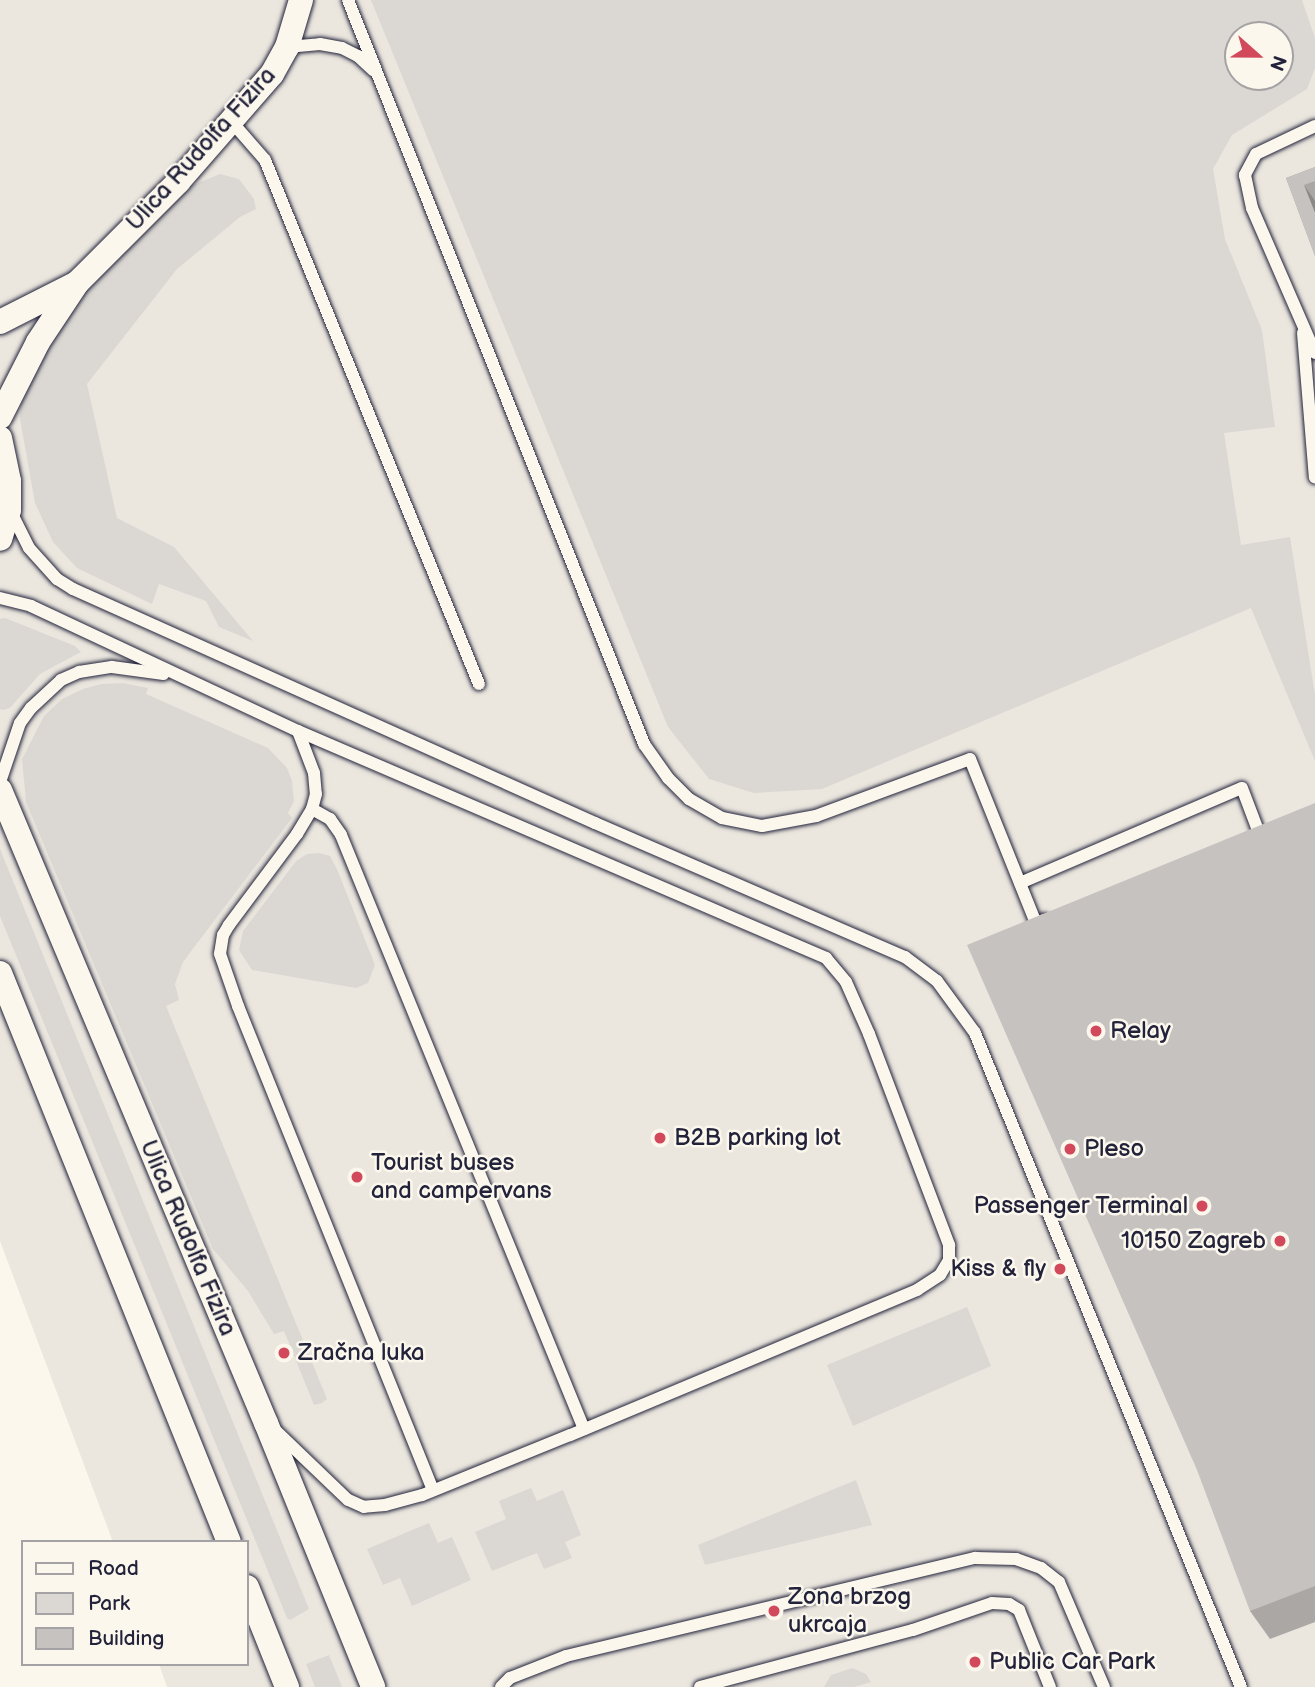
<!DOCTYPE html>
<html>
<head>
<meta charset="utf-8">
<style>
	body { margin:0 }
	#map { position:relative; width:1315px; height:1687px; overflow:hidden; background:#fbf7ec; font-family:"Balsamiq Sans",sans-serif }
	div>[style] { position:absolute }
	.built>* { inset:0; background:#ebe7df }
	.green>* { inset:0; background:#dbd8d3 }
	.roads { filter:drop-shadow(0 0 2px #22223b) drop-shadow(0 0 2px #22223b) }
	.service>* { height:12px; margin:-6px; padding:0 6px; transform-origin:6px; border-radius:6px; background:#fbf7ec }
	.minor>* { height:24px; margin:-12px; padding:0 12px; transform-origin:12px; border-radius:12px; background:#fbf7ec }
	.wall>* { inset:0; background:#aaa7a5 }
	.shaded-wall>* { inset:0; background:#8b8886 }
	.building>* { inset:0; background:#c6c2c0 }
	.dots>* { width:19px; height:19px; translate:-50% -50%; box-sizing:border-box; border:4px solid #fbf7ec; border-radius:50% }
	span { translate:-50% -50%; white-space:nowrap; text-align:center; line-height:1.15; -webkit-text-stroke:5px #fbf7ec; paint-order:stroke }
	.street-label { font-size:24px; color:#22223b }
	.poi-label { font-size:24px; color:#22223b }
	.left { translate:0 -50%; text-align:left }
	.right { translate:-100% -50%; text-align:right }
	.legend { position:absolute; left:21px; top:1540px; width:228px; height:126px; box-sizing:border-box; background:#fbf7ec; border:2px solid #a4a2a5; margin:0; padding:9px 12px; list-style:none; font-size:21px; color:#22223b }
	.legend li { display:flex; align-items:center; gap:14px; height:35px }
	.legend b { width:35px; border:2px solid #a4a2a5 }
	.north { position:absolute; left:1224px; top:21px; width:70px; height:70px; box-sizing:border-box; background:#fbf7ec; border:2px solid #a4a2a5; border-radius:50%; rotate:111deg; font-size:19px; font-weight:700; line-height:28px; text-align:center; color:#22223b }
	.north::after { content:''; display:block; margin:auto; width:24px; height:32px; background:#d1495b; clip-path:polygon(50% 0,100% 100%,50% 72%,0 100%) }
</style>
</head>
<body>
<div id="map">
	<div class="built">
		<div style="clip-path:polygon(evenodd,0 0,1315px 0,1315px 1687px,167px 1687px,159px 1664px,247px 1664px,247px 1542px,113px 1542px,0 1241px,0 0,1238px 35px,1280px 35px,1280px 77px,1238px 77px,1238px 35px)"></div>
	</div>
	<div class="green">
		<div style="clip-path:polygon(evenodd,371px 0,1302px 0,1315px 38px,1315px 68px,1307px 89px,1232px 135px,1213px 169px,1225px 239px,1262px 330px,1275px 427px,1224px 433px,1241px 545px,1290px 537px,1315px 695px,1315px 761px,1251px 608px,822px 789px,754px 793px,709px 779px,668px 727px,371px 0,1238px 35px,1280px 35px,1280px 77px,1238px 77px,1238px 35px)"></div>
		<div style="clip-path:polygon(220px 174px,239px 179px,254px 199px,256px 209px,240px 217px,177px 269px,87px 384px,117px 518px,174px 547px,253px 641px,219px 627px,206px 601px,159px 584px,152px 604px,77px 568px,53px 542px,35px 503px,20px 419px,21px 394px,81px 291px,188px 187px)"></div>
		<div style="clip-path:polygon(5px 618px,75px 646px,81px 652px,40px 674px,10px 708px,3px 710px,0 709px,0 619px)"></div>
		<div style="clip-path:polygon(123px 683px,148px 688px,146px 694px,268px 748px,287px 768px,292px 781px,294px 801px,288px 813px,292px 818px,183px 962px,175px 984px,179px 1000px,166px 1006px,327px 1399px,322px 1403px,314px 1405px,284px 1331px,274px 1334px,248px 1291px,213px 1249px,26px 802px,22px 759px,44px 716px,62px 699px,83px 689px,101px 684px)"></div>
		<div style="clip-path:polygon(0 849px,309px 1609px,290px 1620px,287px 1618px,0 916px)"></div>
		<div style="clip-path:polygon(319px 853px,330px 856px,337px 869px,375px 965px,368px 983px,356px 988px,252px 970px,239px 950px,243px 931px,296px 861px,307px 854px)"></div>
		<div style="clip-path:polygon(967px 1307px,991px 1366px,853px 1426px,827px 1365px)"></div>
		<div style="clip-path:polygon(856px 1480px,872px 1525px,705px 1565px,698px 1545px)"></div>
		<div style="clip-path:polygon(531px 1488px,537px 1501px,563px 1490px,581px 1535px,565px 1542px,572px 1558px,544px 1569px,537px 1553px,492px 1571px,475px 1532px,506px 1519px,499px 1501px)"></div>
		<div style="clip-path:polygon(429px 1523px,438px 1543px,452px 1537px,471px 1580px,412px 1606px,400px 1578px,383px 1585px,367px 1549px)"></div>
		<div style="clip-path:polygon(329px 1655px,342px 1687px,315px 1687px,306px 1664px)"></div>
		<div style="clip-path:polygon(852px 1668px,866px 1674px,871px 1682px,854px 1687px,824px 1687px,831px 1675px)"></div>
	</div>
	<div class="roads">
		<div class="service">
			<div style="left:348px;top:0;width:801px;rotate:68.3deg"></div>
			<div style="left:644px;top:744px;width:42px;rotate:54.8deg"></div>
			<div style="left:668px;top:778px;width:30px;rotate:45deg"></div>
			<div style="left:689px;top:799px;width:38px;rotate:30deg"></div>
			<div style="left:722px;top:818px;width:41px;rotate:11.3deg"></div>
			<div style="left:762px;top:826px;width:55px;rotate:-10.5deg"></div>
			<div style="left:816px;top:816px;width:164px;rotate:-20.3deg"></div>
			<div style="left:970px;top:759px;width:177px;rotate:68.1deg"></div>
			<div style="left:1036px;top:923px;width:9px;rotate:-21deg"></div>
			<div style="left:287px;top:47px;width:33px;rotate:-5deg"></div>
			<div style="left:320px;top:44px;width:22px;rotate:10deg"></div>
			<div style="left:342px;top:48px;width:18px;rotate:27deg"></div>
			<div style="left:358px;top:56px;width:21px;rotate:43deg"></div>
			<div style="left:232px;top:122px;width:50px;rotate:49deg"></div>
			<div style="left:265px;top:160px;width:566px;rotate:67.79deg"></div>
			<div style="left:1315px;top:126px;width:65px;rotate:154.6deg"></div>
			<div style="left:1256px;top:154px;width:24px;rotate:118deg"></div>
			<div style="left:1245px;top:175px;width:34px;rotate:78deg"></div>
			<div style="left:1252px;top:208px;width:158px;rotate:66.5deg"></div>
			<div style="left:1303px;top:333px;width:145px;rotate:85.3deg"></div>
			<div style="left:10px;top:510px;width:42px;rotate:63.4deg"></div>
			<div style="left:29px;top:548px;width:42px;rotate:47.9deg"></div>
			<div style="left:57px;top:579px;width:19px;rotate:32deg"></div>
			<div style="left:73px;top:589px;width:572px;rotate:24.15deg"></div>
			<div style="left:595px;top:823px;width:338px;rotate:23.4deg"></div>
			<div style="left:905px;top:957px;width:40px;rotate:37deg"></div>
			<div style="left:937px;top:981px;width:64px;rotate:53.8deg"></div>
			<div style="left:975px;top:1033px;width:706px;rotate:67.87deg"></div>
			<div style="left:0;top:598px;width:32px;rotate:14deg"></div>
			<div style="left:31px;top:606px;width:295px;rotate:25.1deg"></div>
			<div style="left:298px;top:731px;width:575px;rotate:23.26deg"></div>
			<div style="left:826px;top:958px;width:31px;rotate:50deg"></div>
			<div style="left:846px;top:982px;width:57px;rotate:66.1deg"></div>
			<div style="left:869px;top:1034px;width:226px;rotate:69.2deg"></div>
			<div style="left:949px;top:1245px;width:15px;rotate:90deg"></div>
			<div style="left:949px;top:1260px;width:17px;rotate:121deg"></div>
			<div style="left:940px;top:1275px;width:27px;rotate:147deg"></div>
			<div style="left:917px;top:1290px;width:376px;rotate:157.3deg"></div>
			<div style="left:570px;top:1435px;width:160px;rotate:157.9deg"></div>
			<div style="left:422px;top:1495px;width:38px;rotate:165deg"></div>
			<div style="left:385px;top:1505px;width:21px;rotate:175deg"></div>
			<div style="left:364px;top:1507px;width:17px;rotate:-156deg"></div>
			<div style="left:348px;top:1500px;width:101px;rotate:-136.2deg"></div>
			<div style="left:298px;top:731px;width:45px;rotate:69.1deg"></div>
			<div style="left:314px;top:773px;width:21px;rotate:85deg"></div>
			<div style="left:316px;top:794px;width:16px;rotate:105deg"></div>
			<div style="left:312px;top:809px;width:29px;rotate:121deg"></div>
			<div style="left:297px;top:834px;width:114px;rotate:126.8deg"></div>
			<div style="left:229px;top:925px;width:12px;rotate:121deg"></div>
			<div style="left:223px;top:935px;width:19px;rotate:99deg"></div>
			<div style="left:220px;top:954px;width:55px;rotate:70.9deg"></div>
			<div style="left:238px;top:1006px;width:522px;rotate:68.06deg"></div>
			<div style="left:0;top:782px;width:62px;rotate:-71.3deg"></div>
			<div style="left:20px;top:723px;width:19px;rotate:-54deg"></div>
			<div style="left:31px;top:708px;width:41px;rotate:-43deg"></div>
			<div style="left:61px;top:680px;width:20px;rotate:-24deg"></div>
			<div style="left:79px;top:672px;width:33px;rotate:-9deg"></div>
			<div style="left:112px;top:667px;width:52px;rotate:7.7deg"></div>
			<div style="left:312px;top:809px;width:21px;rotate:29deg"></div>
			<div style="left:330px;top:819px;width:19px;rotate:55deg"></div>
			<div style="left:341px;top:835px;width:642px;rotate:67.75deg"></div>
			<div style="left:1020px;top:883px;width:241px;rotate:-23.2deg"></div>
			<div style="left:1242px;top:788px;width:48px;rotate:69.3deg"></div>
			<div style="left:501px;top:1687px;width:13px;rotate:-45deg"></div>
			<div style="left:510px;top:1678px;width:60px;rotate:-21.4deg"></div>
			<div style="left:566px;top:1656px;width:421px;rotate:-13.5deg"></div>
			<div style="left:975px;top:1558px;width:41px;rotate:1.4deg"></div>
			<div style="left:1016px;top:1559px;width:27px;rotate:20deg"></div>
			<div style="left:1041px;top:1568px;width:23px;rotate:38deg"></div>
			<div style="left:1059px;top:1582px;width:114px;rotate:66.8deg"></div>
			<div style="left:700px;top:1687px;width:220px;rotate:-15deg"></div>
			<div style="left:913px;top:1630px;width:83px;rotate:-18.9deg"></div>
			<div style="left:992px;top:1603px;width:17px;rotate:3deg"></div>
			<div style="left:1009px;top:1604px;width:12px;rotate:31deg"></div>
			<div style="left:1019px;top:1610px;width:83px;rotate:68.1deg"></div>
		</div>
		<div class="minor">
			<div style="left:0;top:322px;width:82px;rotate:-26.9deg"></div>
			<div style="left:0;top:417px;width:84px;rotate:-63.1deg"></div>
			<div style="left:38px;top:342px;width:71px;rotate:-56.5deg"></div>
			<div style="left:77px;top:283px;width:143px;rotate:-45deg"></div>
			<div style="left:178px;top:182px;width:143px;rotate:-49deg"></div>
			<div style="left:272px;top:74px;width:31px;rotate:-61deg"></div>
			<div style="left:287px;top:47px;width:49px;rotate:-73.4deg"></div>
			<div style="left:0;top:438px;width:44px;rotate:78.2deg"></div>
			<div style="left:9px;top:481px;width:29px;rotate:90deg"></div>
			<div style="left:9px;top:510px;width:30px;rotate:107deg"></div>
			<div style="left:0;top:790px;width:687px;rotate:67.21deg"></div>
			<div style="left:266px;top:1423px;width:285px;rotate:67.9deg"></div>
			<div style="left:0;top:973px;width:613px;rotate:68.08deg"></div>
			<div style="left:247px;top:1587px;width:108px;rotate:68.2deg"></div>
		</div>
	</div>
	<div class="wall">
		<div style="clip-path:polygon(1315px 167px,1315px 256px,1286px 178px)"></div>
		<div style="clip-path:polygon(1315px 803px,1315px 1622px,1270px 1639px,1250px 1611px)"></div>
	</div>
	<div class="shaded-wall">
		<div style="clip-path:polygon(1304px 185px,1315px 201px,1315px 213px)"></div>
	</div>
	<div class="building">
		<div style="clip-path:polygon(1315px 167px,1315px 181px,1304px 185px,1315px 213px,1315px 256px,1286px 178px)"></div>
		<div style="clip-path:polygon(1315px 803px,1315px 1586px,1250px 1611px,1197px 1470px,967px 945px)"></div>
	</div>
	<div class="dots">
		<div style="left:1096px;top:1031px;background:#d1495b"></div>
		<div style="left:660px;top:1138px;background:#d1495b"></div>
		<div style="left:1070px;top:1149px;background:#d1495b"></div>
		<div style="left:357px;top:1177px;background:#d1495b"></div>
		<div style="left:1202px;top:1206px;background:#d1495b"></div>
		<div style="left:1280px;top:1241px;background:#d1495b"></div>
		<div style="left:1060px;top:1269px;background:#d1495b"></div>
		<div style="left:284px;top:1353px;background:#d1495b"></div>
		<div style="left:774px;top:1611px;background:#d1495b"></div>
		<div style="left:975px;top:1662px;background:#d1495b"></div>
	</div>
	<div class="street-label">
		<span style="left:201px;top:149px;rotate:-48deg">Ulica Rudolfa Fizira</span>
		<span style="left:188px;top:1238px;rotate:67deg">Ulica Rudolfa Fizira</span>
	</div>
	<div class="poi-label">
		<span class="left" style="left:1110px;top:1031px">Relay</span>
		<span class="left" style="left:674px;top:1138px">B2B parking lot</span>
		<span class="left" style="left:1084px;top:1149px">Pleso</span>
		<span class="left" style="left:371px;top:1177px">Tourist buses<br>and campervans</span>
		<span class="right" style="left:1188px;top:1206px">Passenger Terminal</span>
		<span class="right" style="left:1266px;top:1241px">10150 Zagreb</span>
		<span class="right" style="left:1046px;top:1269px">Kiss &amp; fly</span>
		<span class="left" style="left:298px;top:1353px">Zračna luka</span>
		<span class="left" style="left:788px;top:1611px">Zona brzog<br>ukrcaja</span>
		<span class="left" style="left:989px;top:1662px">Public Car Park</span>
	</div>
	<ul class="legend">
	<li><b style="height:9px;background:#fbf7ec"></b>Road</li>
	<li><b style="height:19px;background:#dbd8d3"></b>Park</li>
	<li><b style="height:19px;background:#c6c2c0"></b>Building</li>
	</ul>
	<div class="north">N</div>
</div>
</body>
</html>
